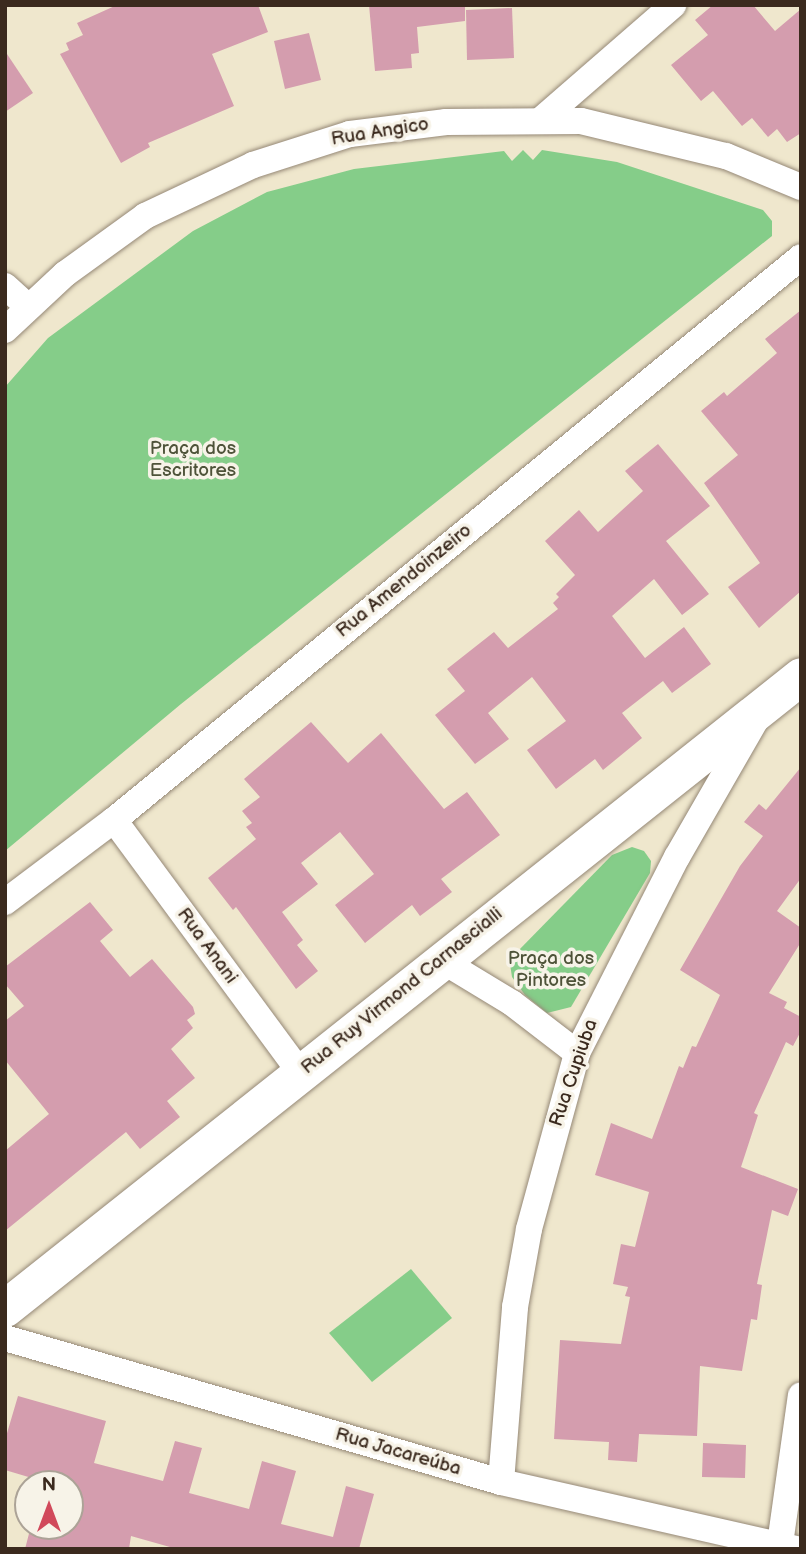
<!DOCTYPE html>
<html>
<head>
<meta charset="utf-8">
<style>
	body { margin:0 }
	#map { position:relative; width:806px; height:1554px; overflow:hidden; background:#efe7cd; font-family:"Balsamiq Sans",sans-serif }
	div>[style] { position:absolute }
	.green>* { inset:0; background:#85cd89 }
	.building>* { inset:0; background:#d49dae }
	.roads { filter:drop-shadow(0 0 2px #958876) drop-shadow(0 0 2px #958876) }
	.street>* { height:26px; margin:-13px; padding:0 13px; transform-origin:13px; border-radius:13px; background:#fff }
	.secondary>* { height:37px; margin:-18.5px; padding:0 18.5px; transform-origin:18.5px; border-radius:18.5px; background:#fff }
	span { translate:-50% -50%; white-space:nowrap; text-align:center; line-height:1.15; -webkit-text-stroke:7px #f7f3e8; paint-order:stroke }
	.street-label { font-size:19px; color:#3b2a1e }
	.park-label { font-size:19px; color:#4e5339 }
	.frame { position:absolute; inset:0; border:7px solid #3b2a1e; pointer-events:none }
	.north { position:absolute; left:14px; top:1470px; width:70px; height:70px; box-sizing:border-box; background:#f7f3e8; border:2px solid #aca397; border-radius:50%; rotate:0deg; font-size:19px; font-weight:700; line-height:28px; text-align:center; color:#3b2a1e }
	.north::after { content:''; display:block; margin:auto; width:24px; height:32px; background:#d1495b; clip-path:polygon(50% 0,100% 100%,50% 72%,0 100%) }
</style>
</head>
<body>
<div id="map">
	<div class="green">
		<div style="clip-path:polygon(523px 150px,533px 160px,542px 150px,617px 162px,763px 210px,772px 221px,772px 236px,181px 704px,5px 851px,5px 387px,48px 338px,193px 231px,267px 192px,354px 169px,504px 151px,512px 161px)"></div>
		<div style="clip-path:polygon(632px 847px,644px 851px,651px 861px,650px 873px,571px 1007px,547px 1013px,525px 995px,512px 977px,510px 964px,517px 952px,612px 855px)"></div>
		<div style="clip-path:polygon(411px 1269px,452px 1318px,372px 1382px,329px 1333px)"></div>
	</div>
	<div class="building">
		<div style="clip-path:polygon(117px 5px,258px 5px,268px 32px,212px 54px,234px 106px,148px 143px,150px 147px,121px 163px,60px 54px,69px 50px,66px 43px,83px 35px,77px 23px)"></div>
		<div style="clip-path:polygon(369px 5px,465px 5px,465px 21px,417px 27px,419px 53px,411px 54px,412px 68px,375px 71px)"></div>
		<div style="clip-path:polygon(713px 5px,753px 5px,775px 31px,801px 9px,801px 133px,787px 142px,777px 129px,768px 137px,752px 118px,742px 126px,713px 91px,701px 101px,671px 65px,708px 35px,695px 20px)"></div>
		<div style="clip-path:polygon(512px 8px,514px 58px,467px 60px,466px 10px)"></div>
		<div style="clip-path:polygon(309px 33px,321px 80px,285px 89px,274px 41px)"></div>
		<div style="clip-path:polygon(5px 51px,33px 93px,5px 112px)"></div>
		<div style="clip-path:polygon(801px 310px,801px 591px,759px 628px,728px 587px,760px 563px,704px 483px,738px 455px,701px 411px,724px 392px,727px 396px,777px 353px,765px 339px)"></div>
		<div style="clip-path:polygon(658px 444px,710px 506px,666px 541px,709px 594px,682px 615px,654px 579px,612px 616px,645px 658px,684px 627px,711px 664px,672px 693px,663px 681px,622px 713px,642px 738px,603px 770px,595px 759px,556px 789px,527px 750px,566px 721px,532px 677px,488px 713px,509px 739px,475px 764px,435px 715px,465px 691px,447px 669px,494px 632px,508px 648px,558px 609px,553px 603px,559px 597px,556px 594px,575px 575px,545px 541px,579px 510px,598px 532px,643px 491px,625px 471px)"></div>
		<div style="clip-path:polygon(311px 722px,348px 763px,381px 733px,444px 809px,467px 792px,500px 835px,441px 879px,452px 892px,420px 916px,412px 905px,365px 943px,335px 905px,374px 874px,340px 832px,301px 863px,318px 884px,282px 912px,303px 940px,297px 945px,318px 971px,296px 989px,236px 907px,233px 910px,208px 878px,256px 839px,246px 827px,252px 823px,242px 811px,260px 797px,244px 779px)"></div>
		<div style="clip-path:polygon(801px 767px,801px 878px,777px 911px,801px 928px,801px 942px,769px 993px,787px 1002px,784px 1008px,801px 1017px,801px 1031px,793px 1046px,786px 1042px,754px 1113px,758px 1115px,741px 1167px,798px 1189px,788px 1216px,772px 1210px,757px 1284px,762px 1285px,757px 1320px,751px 1319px,742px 1371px,700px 1366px,697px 1436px,639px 1434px,637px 1462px,608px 1460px,609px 1442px,554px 1439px,560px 1340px,621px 1344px,630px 1297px,625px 1296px,628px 1287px,613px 1284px,621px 1244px,635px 1247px,649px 1192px,595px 1175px,611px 1123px,652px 1139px,679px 1066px,683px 1068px,692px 1046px,696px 1047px,720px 995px,680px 970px,740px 866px,763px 836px,744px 822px,759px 804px,766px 810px)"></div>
		<div style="clip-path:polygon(90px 902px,113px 930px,100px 941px,130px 977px,152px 959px,193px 1007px,195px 1014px,187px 1020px,193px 1028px,171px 1049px,195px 1078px,167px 1101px,180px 1117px,140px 1149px,126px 1132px,5px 1231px,5px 1151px,49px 1114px,5px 1060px,5px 1021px,24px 1006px,5px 984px,5px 967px)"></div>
		<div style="clip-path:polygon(18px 1396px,106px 1421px,94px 1463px,163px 1481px,175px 1441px,202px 1448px,189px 1493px,249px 1509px,262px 1461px,296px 1471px,281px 1524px,333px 1537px,346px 1486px,374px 1494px,359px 1549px,177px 1549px,131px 1536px,129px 1549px,25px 1549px,31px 1526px,70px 1526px,70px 1484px,52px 1484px,5px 1470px,5px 1440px)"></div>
		<div style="clip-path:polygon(703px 1443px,746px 1445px,745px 1478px,702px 1477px)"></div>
	</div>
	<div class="roads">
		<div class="street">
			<div style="left:542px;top:119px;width:174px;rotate:-41deg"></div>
			<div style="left:5px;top:286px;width:30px;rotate:42deg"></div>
			<div style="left:5px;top:330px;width:82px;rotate:-43deg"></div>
			<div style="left:65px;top:274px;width:99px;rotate:-35.9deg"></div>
			<div style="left:145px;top:216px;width:119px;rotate:-25.3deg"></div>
			<div style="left:253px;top:165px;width:102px;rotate:-17.7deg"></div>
			<div style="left:350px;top:134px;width:97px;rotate:-7.1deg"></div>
			<div style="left:446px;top:122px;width:135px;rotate:-0.4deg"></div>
			<div style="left:581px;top:121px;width:149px;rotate:13.6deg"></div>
			<div style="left:726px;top:156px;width:81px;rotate:22.5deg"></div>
			<div style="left:114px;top:820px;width:313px;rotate:53.6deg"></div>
			<div style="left:5px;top:902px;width:136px;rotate:-37deg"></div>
			<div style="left:114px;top:820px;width:888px;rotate:-39.33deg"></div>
			<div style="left:441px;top:960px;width:83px;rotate:31.2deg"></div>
			<div style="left:512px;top:1003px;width:82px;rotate:37.6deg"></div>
			<div style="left:5px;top:1338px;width:516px;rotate:16.19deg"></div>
			<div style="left:501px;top:1482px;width:303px;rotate:12.8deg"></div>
			<div style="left:501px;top:1482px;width:176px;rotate:-85.4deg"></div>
			<div style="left:515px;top:1307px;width:79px;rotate:-79.8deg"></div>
			<div style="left:529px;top:1229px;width:182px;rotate:-74.7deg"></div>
			<div style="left:577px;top:1053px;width:220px;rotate:-63deg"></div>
			<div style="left:677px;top:857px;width:160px;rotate:-60.1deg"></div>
			<div style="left:780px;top:1544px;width:150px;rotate:-82deg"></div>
		</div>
		<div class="secondary">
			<div style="left:5px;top:1308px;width:1016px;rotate:-38.45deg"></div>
		</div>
	</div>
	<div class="street-label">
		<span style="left:380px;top:132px;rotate:-9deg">Rua Angico</span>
		<span style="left:404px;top:581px;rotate:-39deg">Rua Amendoinzeiro</span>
		<span style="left:207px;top:946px;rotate:54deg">Rua Anani</span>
		<span style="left:402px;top:991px;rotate:-39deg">Rua Ruy Virmond Carnascialli</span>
		<span style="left:574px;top:1073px;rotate:-71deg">Rua Cupiuba</span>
		<span style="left:398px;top:1452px;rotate:16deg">Rua Jacareúba</span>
	</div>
	<div class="park-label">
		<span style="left:193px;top:460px">Praça dos<br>Escritores</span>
		<span style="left:551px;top:970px">Praça dos<br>Pintores</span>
	</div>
	<div class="frame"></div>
	<div class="north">N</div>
</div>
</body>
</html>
